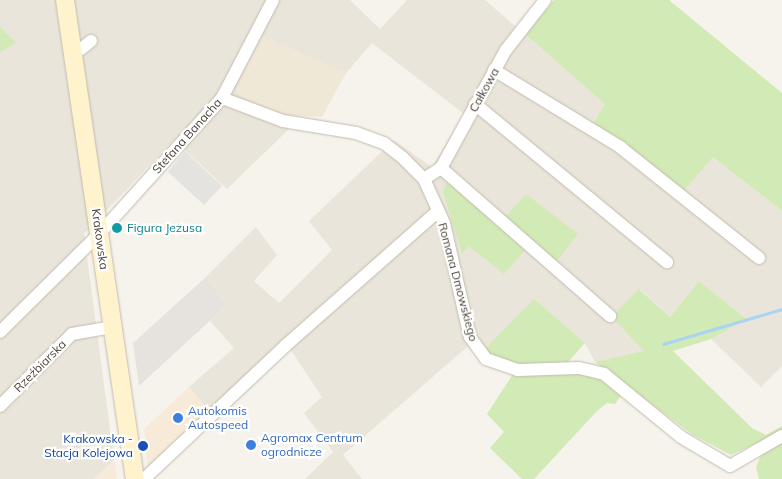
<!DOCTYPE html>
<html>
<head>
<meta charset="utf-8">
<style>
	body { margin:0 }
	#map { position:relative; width:782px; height:479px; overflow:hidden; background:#f6f3ec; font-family:Mulish,sans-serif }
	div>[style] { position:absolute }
	.residential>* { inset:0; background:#eae5da }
	.commercial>* { inset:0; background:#f7ead8 }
	.industrial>* { inset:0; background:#e6e2dd }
	.education>* { inset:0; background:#efe8d6 }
	.green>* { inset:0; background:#d2eab5 }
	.parking>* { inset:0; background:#e5e3e0 }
	.stream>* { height:3px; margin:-1.5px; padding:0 1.5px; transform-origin:1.5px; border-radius:1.5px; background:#a9d4f2 }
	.roads { filter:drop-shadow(0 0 1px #c2bbae) drop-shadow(0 0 1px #c2bbae) }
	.street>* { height:12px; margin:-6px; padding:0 6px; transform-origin:6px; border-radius:6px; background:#fff }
	.secondary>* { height:18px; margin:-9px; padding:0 9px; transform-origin:9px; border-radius:9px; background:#fff3cd }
	.dots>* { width:14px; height:14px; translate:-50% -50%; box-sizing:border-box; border:2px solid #fff; border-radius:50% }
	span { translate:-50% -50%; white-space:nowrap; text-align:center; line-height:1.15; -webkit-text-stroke:4.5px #fff; paint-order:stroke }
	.street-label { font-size:12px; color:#4b4439 }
	.culture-label { font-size:12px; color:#0d838f }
	.left { translate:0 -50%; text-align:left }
	.shop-label { font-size:12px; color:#366cbe }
	.transit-label { font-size:12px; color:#164399 }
	.right { translate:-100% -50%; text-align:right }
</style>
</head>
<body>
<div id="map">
	<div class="residential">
		<div style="clip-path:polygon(0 0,350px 0,380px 29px,407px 0,485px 0,606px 104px,593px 122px,682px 193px,713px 157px,782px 211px,782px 366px,761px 387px,711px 339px,745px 319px,699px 281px,670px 317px,640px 289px,645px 351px,595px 362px,585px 343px,484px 350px,467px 347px,343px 455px,362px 479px,305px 479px,333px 452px,304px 413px,322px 397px,285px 341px,210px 412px,189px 387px,234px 348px,210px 321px,227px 305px,206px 277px,256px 227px,277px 255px,254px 281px,279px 303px,332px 250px,309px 221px,394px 140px,432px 167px,464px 114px,372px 43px,346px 73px,314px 62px,251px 104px,289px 115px,288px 130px,227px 189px,174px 140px,84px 234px,114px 460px,94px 479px,0 479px)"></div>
	</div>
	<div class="commercial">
		<div style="clip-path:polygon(189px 387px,210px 412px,148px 470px,144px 429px)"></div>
		<div style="clip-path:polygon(114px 460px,117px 479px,94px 479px)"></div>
	</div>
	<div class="industrial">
		<div style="clip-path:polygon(206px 277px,227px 305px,139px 386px,133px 343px)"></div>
	</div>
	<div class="education">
		<div style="clip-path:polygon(262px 35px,346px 73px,322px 117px,289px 115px,251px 104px,235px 91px)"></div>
	</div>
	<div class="green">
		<div style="clip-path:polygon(554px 0,669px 0,782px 93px,782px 211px,713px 157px,682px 193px,593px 123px,605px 104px,525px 34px)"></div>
		<div style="clip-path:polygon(0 27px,16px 43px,0 52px)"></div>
		<div style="clip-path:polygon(448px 180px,528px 247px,504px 274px,469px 246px,462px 254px,443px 192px)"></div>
		<div style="clip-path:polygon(526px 194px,578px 234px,556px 262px,505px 217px)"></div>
		<div style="clip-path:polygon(699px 281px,746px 319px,711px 339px,673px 351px,752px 428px,766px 435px,782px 426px,782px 431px,731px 455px,693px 435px,595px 362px,644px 351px,612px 317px,639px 289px,670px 317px)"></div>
		<div style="clip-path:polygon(534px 299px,585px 343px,567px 363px,522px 365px,502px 362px,484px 350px)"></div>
		<div style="clip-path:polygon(590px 373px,624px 391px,615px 404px,607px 403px,597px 411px,534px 479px,522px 479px,490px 448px,504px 432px,487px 414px,513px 374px)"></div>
		<div style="clip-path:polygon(782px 442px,782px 479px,759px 479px,756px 467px,762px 453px)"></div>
	</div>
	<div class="parking">
		<div style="clip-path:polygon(185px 151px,222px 186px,204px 205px,168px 172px)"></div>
	</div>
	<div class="stream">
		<div style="left:663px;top:344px;width:124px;rotate:-16.4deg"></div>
	</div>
	<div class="roads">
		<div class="street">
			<div style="left:81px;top:49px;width:13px;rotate:-39deg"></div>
			<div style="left:494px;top:70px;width:148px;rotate:31.4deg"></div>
			<div style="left:620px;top:147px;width:178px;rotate:38.6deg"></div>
			<div style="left:222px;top:98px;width:65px;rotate:20.7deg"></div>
			<div style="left:283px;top:121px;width:74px;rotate:9.3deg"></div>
			<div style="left:356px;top:133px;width:30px;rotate:20deg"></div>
			<div style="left:384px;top:143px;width:23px;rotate:38deg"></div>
			<div style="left:402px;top:157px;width:31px;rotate:45deg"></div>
			<div style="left:424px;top:179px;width:48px;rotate:65.6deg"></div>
			<div style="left:444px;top:223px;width:117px;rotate:77.2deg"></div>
			<div style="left:470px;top:337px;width:27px;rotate:54deg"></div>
			<div style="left:486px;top:359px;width:34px;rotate:19deg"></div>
			<div style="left:518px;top:370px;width:61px;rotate:-1.9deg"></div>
			<div style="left:579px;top:368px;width:26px;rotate:13deg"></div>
			<div style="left:604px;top:374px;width:99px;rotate:39.3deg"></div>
			<div style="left:681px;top:437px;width:57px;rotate:30.6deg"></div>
			<div style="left:730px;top:466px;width:60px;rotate:-30deg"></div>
			<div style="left:475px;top:104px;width:249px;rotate:39.5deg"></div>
			<div style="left:441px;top:168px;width:225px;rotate:41.2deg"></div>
			<div style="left:424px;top:179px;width:20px;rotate:-33deg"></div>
			<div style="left:441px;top:168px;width:135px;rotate:-61.2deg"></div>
			<div style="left:506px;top:50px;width:63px;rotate:-52deg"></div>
			<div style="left:0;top:332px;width:139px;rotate:-44.7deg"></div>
			<div style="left:99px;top:234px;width:183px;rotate:-47.9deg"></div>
			<div style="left:222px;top:98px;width:110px;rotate:-62.5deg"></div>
			<div style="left:0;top:406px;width:102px;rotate:-45deg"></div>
			<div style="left:72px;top:334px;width:42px;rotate:-9.7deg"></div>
			<div style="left:144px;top:479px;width:194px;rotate:-43.3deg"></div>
			<div style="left:285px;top:346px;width:204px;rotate:-41.4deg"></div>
		</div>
		<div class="secondary">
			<div style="left:65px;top:0;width:484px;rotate:81.7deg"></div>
		</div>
	</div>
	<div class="dots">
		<div style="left:117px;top:228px;background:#0f9aa8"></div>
		<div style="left:178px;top:418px;background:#3f7fe0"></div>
		<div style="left:251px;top:445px;background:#3f7fe0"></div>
		<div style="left:143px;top:446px;background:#1a4fb4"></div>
	</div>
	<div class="street-label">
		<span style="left:484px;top:90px;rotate:-61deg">Całkowa</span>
		<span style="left:187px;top:136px;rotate:-48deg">Stefana Banacha</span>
		<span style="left:100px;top:239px;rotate:82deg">Krakowska</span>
		<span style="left:458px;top:282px;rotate:75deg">Romana Dmowskiego</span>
		<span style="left:40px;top:366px;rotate:-45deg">Rzeźbiarska</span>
	</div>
	<div class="culture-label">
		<span class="left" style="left:127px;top:228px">Figura Jezusa</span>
	</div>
	<div class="shop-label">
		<span class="left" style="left:188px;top:418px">Autokomis<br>Autospeed</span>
		<span class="left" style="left:261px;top:445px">Agromax Centrum<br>ogrodnicze</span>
	</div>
	<div class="transit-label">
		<span class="right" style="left:133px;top:446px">Krakowska -<br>Stacja Kolejowa</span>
	</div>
</div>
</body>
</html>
